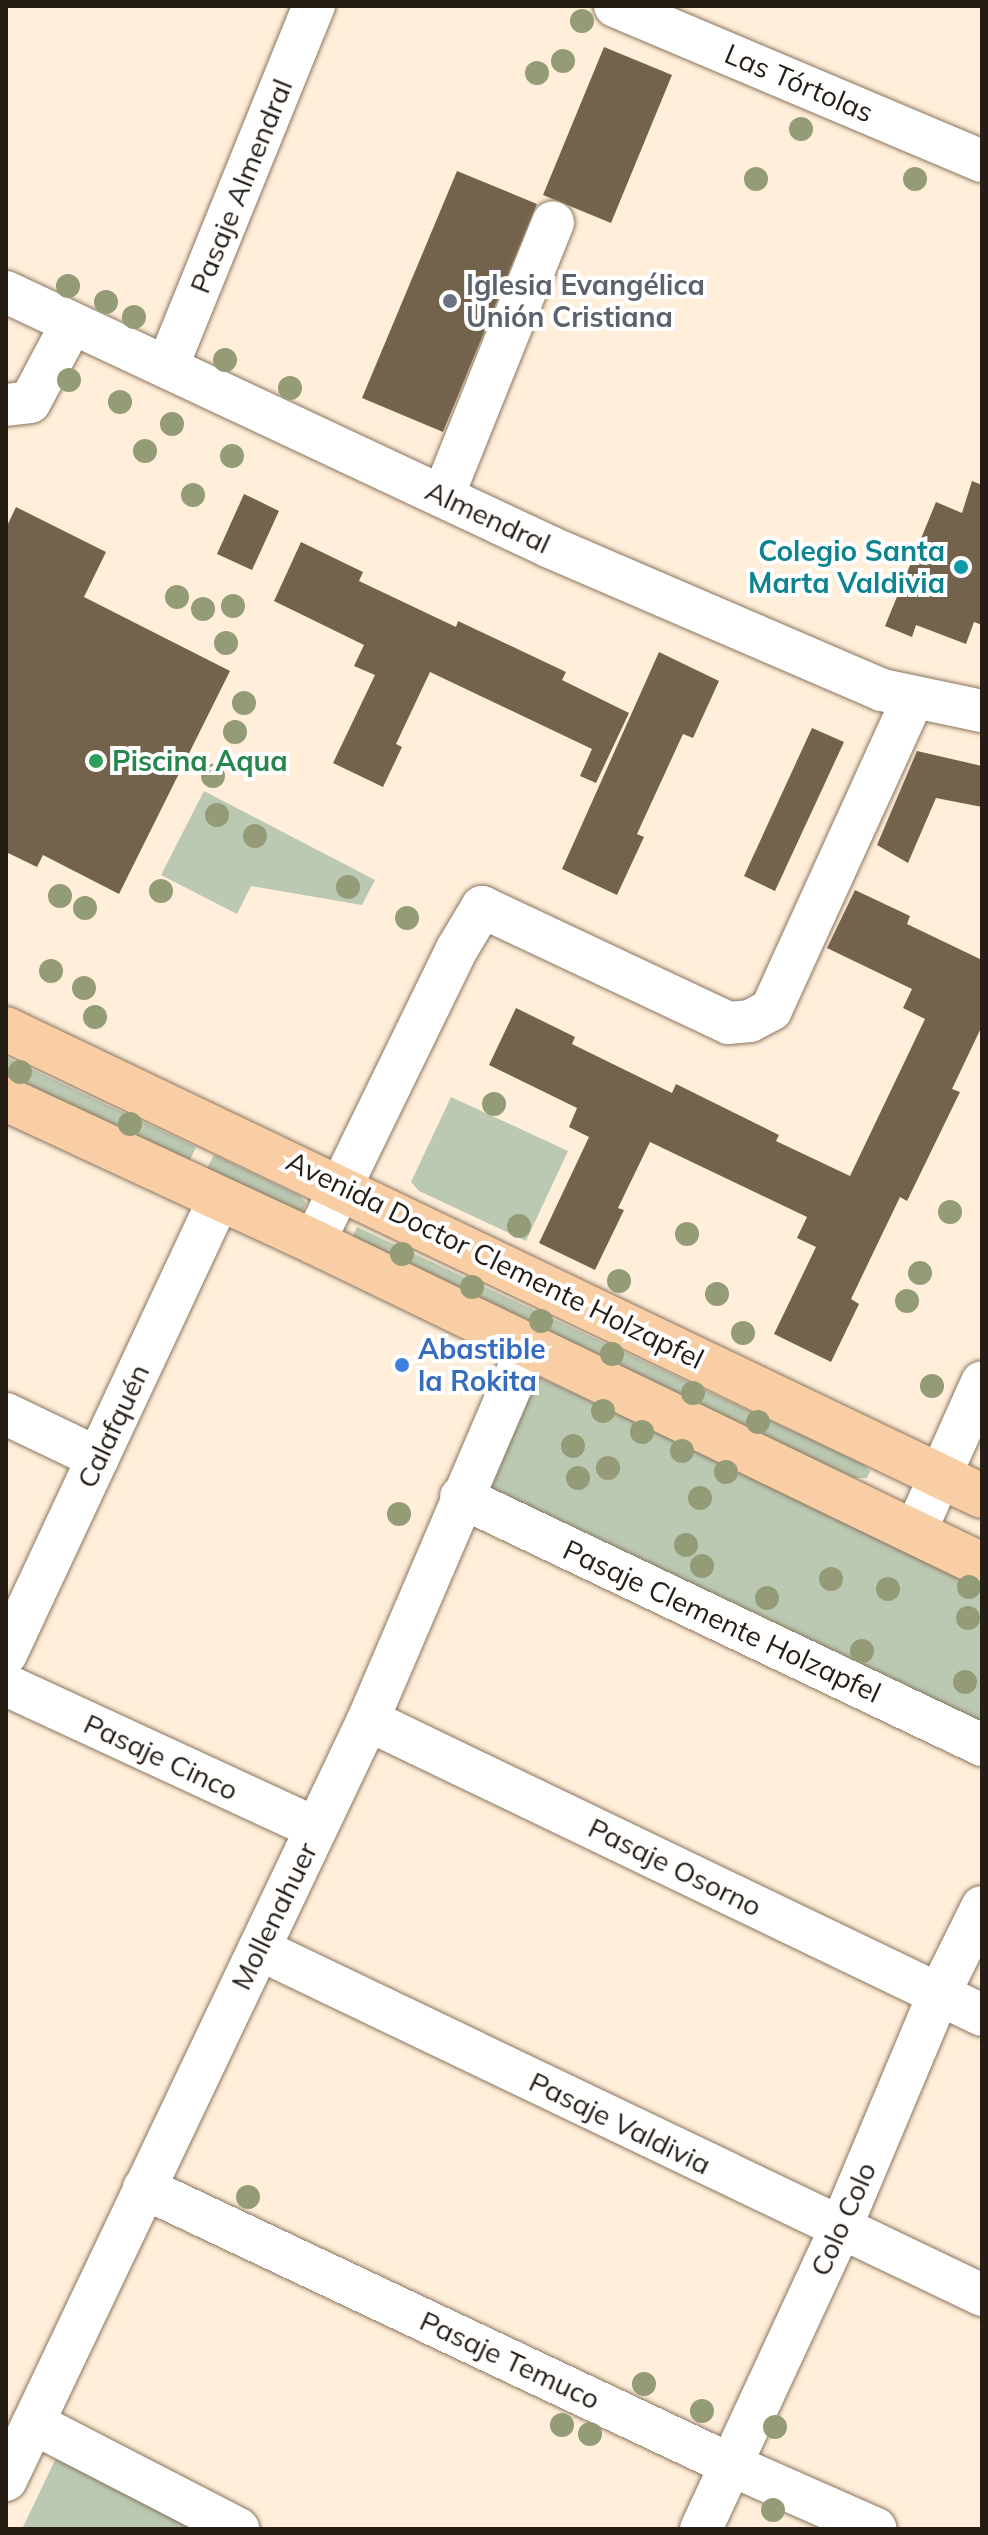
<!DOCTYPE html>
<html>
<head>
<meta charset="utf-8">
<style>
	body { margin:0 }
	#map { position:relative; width:988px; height:2535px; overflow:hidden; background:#ffeed9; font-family:Mulish,sans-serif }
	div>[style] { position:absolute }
	.green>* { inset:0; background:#bbc9b2 }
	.building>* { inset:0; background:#74634c }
	.roads { filter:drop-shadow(0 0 2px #88755e) drop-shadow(0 0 2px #88755e) }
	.minor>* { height:42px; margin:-21px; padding:0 21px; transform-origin:21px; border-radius:21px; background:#fff }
	.major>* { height:44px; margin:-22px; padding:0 22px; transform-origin:22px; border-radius:22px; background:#facea5 }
	.trees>* { width:24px; height:24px; margin:-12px; border-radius:50%; background:#949c77 }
	.dots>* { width:22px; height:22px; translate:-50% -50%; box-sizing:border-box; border:4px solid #fff; border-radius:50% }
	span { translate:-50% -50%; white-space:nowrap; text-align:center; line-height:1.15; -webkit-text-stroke:8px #fff; paint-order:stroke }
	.street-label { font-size:28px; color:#251d14 }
	.worship-label { font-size:28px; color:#5b616d; font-weight:700 }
	.left { translate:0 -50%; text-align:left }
	.culture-label { font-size:28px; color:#0d838f; font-weight:700 }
	.right { translate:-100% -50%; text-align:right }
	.leisure-label { font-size:28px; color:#27864d; font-weight:700 }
	.shop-label { font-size:28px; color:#366cbe; font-weight:700 }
	.frame { position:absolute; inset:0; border:8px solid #251d14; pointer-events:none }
</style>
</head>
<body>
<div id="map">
	<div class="green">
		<div style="clip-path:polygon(204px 791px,375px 880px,362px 905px,251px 886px,237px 914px,161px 875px)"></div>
		<div style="clip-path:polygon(6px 1057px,196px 1147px,189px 1162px,6px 1074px)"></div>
		<div style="clip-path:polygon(451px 1097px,568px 1151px,526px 1241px,419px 1191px,411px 1182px)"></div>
		<div style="clip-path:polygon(214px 1155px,300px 1196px,306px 1203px,303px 1210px,297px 1212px,207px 1168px)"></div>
		<div style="clip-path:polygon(357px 1227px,863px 1464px,870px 1471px,867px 1478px,854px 1478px,359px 1242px,353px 1236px)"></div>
		<div style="clip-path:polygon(539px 1377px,982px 1585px,982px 1728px,475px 1492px,524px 1388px)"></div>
		<div style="clip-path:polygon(57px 2456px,208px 2529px,27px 2529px,23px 2527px)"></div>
	</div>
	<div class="building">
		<div style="clip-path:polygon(604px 47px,672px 75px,611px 223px,543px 195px)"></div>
		<div style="clip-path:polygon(457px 171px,537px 204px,443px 432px,362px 398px)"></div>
		<div style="clip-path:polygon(972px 481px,982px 485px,982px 625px,974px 622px,966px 644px,916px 625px,912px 637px,885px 626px,936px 502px,962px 513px)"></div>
		<div style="clip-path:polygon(244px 494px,279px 511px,252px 570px,217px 554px)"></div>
		<div style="clip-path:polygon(16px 507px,106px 552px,84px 597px,230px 671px,119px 894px,43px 855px,37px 867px,6px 852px,6px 528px)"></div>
		<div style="clip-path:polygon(301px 542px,363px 572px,359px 581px,456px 627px,458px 621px,566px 672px,562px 680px,629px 713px,596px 783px,580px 776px,592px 749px,430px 672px,396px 744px,402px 747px,383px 787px,333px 763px,375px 675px,354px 666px,364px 645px,274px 601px)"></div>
		<div style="clip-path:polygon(659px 652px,719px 681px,693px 738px,683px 734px,637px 834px,644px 837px,617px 895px,562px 869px)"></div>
		<div style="clip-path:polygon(812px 728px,844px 742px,775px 891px,744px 876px)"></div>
		<div style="clip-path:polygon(917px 751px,982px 766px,982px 807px,936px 798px,908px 863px,877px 845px)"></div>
		<div style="clip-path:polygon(855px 890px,910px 916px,907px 924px,982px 960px,982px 1026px,952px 1089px,960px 1092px,907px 1201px,900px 1197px,851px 1299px,859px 1304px,831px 1362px,774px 1334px,816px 1247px,797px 1238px,807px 1217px,650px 1142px,618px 1208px,624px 1210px,595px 1270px,539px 1243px,589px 1137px,569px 1127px,577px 1108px,489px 1065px,516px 1008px,575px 1037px,572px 1044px,672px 1093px,676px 1084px,779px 1135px,776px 1141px,850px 1176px,925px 1019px,903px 1008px,912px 989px,827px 948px)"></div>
	</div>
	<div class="roads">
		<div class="minor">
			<div style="left:615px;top:6px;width:398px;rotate:22.9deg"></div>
			<div style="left:6px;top:292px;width:601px;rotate:25.11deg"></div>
			<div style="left:550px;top:547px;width:361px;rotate:23.3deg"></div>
			<div style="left:882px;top:690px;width:102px;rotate:11.9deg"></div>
			<div style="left:168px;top:365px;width:388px;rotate:-67.9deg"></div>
			<div style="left:6px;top:405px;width:24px;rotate:-7deg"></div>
			<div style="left:30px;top:402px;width:89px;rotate:-62deg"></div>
			<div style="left:443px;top:496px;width:295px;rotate:-68.1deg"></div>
			<div style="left:314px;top:1242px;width:326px;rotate:-64deg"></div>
			<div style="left:457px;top:949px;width:49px;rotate:-59.2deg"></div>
			<div style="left:482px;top:907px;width:272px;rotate:25.2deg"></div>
			<div style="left:728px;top:1023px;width:22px;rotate:-5deg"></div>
			<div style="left:750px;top:1021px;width:24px;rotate:-28deg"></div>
			<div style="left:771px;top:1010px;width:342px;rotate:-65.5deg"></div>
			<div style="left:6px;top:1414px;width:102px;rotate:25.6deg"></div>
			<div style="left:461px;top:1497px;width:577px;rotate:25.45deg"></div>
			<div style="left:915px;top:1532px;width:164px;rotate:-65.9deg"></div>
			<div style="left:6px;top:1654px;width:502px;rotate:-64.91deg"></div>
			<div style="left:6px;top:1685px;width:341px;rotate:24.8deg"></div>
			<div style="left:368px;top:1720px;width:681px;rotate:25.66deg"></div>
			<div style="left:259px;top:1949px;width:802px;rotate:25.57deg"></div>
			<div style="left:144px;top:2188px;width:649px;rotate:25.26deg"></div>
			<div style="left:731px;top:2465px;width:158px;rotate:23.8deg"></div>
			<div style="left:33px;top:2423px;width:231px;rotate:27.3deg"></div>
			<div style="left:6px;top:2480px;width:842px;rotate:-64.53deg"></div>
			<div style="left:368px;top:1720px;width:407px;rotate:-66.8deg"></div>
			<div style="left:701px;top:2529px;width:331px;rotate:-65.1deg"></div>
			<div style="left:840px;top:2229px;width:255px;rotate:-67.2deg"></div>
			<div style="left:939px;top:1994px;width:97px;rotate:-63.7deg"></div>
		</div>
		<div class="major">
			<div style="left:6px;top:1029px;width:1082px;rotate:25.57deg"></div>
			<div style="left:6px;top:1099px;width:340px;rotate:24.9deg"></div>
			<div style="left:314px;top:1242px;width:742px;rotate:25.81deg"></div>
		</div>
	</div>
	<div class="trees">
		<div style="left:582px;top:21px"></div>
		<div style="left:563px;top:61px"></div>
		<div style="left:537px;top:73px"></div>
		<div style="left:801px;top:129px"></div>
		<div style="left:756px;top:179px"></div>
		<div style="left:915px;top:179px"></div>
		<div style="left:68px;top:286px"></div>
		<div style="left:106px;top:302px"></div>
		<div style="left:134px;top:317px"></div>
		<div style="left:225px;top:360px"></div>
		<div style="left:69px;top:380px"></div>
		<div style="left:290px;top:388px"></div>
		<div style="left:120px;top:402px"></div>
		<div style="left:172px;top:424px"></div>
		<div style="left:145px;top:451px"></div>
		<div style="left:232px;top:456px"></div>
		<div style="left:193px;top:495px"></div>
		<div style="left:177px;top:597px"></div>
		<div style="left:233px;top:606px"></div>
		<div style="left:203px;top:609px"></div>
		<div style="left:226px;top:643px"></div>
		<div style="left:244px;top:703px"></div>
		<div style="left:235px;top:732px"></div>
		<div style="left:213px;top:776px"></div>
		<div style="left:217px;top:815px"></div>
		<div style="left:255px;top:836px"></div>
		<div style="left:348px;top:887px"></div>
		<div style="left:161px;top:891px"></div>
		<div style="left:60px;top:896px"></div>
		<div style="left:85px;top:908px"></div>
		<div style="left:407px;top:918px"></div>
		<div style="left:51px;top:971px"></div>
		<div style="left:84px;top:988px"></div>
		<div style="left:95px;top:1017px"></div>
		<div style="left:20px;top:1072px"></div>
		<div style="left:494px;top:1104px"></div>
		<div style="left:130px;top:1124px"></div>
		<div style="left:950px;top:1212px"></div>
		<div style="left:519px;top:1226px"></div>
		<div style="left:687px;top:1234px"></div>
		<div style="left:402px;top:1254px"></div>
		<div style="left:920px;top:1273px"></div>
		<div style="left:619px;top:1281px"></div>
		<div style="left:472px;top:1287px"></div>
		<div style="left:717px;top:1294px"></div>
		<div style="left:907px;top:1301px"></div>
		<div style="left:541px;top:1321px"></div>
		<div style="left:743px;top:1333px"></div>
		<div style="left:612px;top:1354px"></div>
		<div style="left:932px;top:1386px"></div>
		<div style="left:693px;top:1393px"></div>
		<div style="left:603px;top:1411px"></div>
		<div style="left:758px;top:1422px"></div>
		<div style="left:642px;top:1432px"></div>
		<div style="left:573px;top:1446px"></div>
		<div style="left:682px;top:1451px"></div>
		<div style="left:608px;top:1468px"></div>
		<div style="left:726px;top:1472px"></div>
		<div style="left:578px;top:1478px"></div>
		<div style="left:700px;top:1498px"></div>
		<div style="left:399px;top:1514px"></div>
		<div style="left:686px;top:1545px"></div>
		<div style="left:702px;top:1566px"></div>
		<div style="left:831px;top:1579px"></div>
		<div style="left:969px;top:1587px"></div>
		<div style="left:888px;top:1589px"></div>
		<div style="left:767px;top:1598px"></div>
		<div style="left:968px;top:1618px"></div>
		<div style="left:862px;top:1651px"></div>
		<div style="left:965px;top:1682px"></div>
		<div style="left:248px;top:2197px"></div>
		<div style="left:644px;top:2384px"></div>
		<div style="left:702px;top:2411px"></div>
		<div style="left:562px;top:2425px"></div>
		<div style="left:775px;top:2427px"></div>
		<div style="left:590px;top:2434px"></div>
		<div style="left:773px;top:2510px"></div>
	</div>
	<div class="dots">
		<div style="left:450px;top:301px;background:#6b7280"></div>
		<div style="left:961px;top:567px;background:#0f9aa8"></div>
		<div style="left:96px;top:761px;background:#2e9e5b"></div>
		<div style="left:402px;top:1365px;background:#3f7fe0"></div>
	</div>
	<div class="street-label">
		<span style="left:799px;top:83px;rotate:23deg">Las Tórtolas</span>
		<span style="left:241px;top:186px;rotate:-68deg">Pasaje Almendral</span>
		<span style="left:488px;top:517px;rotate:25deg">Almendral</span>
		<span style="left:495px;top:1260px;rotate:26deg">Avenida Doctor Clemente Holzapfel</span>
		<span style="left:113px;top:1426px;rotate:-65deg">Calafquén</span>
		<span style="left:722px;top:1621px;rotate:25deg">Pasaje Clemente Holzapfel</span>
		<span style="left:161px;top:1757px;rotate:25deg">Pasaje Cinco</span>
		<span style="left:675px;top:1867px;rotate:26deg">Pasaje Osorno</span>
		<span style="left:274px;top:1916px;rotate:-64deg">Mollenahuer</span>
		<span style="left:620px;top:2123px;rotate:26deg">Pasaje Valdivia</span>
		<span style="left:843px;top:2219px;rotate:-66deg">Colo Colo</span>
		<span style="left:510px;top:2360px;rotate:25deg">Pasaje Temuco</span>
	</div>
	<div class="worship-label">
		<span class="left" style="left:466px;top:301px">Iglesia Evangélica<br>Unión Cristiana</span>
	</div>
	<div class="culture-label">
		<span class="right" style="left:945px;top:567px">Colegio Santa<br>Marta Valdivia</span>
	</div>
	<div class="leisure-label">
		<span class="left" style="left:112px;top:761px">Piscina Aqua</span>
	</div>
	<div class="shop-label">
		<span class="left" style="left:418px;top:1365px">Abastible<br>la Rokita</span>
	</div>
	<div class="frame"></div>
</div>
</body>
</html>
